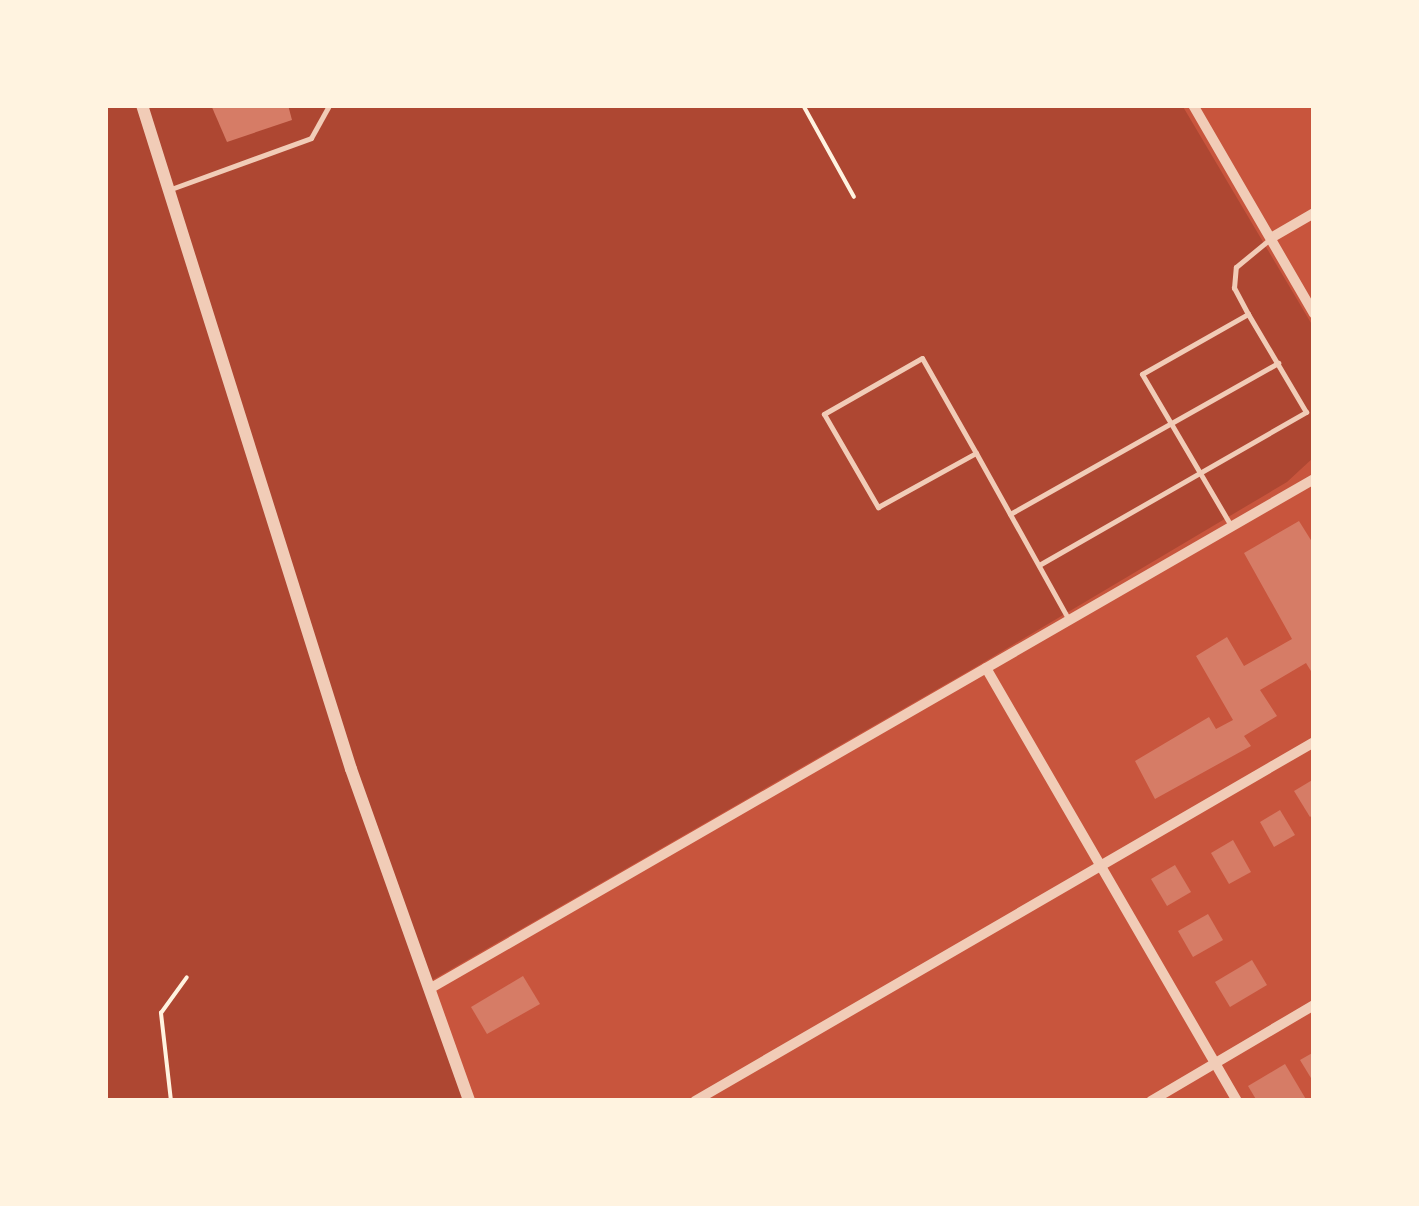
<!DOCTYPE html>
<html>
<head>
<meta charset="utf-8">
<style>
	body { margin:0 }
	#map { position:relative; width:1419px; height:1206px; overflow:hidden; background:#c8553d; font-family:Inter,sans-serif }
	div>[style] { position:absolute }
	.green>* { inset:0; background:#ae4732 }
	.building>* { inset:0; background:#d67c66 }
	.path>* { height:4px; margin:-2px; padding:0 2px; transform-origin:2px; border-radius:2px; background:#fff3e0 }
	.service>* { height:5px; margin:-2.5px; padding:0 2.5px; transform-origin:2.5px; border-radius:2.5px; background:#f1ccb7 }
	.minor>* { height:10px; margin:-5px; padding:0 5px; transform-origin:5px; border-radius:5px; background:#f1ccb7 }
	.tertiary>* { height:12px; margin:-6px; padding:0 6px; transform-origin:6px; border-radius:6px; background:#f1ccb7 }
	span { translate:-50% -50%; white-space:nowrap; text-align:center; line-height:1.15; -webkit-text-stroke:10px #fff3e0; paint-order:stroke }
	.frame { position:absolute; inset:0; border:108px solid #fff3e0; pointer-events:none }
</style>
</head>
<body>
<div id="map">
	<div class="green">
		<div style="clip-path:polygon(105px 105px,1182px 105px,1314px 328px,1314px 457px,1287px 482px,979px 665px,429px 982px,464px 1101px,105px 1101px)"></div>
	</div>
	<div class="building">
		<div style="clip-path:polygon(211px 105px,288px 105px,292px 120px,227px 142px)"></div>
		<div style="clip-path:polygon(1299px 521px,1314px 545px,1314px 676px,1306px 663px,1260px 690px,1277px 716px,1244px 736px,1251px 746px,1155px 799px,1135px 761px,1209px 717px,1216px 729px,1233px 720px,1196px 656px,1227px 637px,1244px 666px,1292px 639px,1244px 553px)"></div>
		<div style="clip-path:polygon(1314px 779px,1314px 814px,1310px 817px,1294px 791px)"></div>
		<div style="clip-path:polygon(1280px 810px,1295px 835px,1274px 847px,1260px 822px)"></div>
		<div style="clip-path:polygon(1233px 840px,1251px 872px,1229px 884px,1211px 853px)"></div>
		<div style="clip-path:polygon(1175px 865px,1191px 892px,1167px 906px,1151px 879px)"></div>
		<div style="clip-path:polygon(1208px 914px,1223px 940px,1193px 957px,1178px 931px)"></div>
		<div style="clip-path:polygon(1252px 960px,1267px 985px,1230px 1007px,1215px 982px)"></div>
		<div style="clip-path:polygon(523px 976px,540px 1004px,487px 1034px,471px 1007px)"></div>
		<div style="clip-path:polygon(1314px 1052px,1314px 1083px,1300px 1060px)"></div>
		<div style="clip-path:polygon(1285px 1064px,1307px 1101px,1257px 1101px,1248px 1086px)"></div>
	</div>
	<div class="path">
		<div style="left:803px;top:105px;width:105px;rotate:61deg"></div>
		<div style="left:171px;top:1101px;width:89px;rotate:-96.5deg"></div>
		<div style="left:161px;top:1013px;width:44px;rotate:-54.2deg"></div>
	</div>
	<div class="service">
		<div style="left:171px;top:189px;width:149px;rotate:-20deg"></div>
		<div style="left:311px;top:138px;width:38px;rotate:-61deg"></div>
		<div style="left:976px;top:453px;width:109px;rotate:-119.6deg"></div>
		<div style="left:922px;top:358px;width:113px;rotate:150.3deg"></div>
		<div style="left:824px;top:414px;width:108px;rotate:59.9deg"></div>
		<div style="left:878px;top:507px;width:112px;rotate:-28.9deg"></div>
		<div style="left:976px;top:453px;width:191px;rotate:60.9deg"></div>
		<div style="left:1010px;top:514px;width:308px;rotate:-29.4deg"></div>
		<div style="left:1230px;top:524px;width:174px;rotate:-120.4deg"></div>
		<div style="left:1142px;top:374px;width:122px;rotate:-29.5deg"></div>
		<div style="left:1248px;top:314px;width:30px;rotate:-118deg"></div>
		<div style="left:1234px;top:288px;width:21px;rotate:-85deg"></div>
		<div style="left:1236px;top:267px;width:45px;rotate:-39.6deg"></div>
		<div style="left:1039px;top:565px;width:308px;rotate:-29.8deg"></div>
		<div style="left:1306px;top:412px;width:114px;rotate:-120.6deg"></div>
	</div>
	<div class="minor">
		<div style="left:1193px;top:105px;width:241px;rotate:59.9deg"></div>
		<div style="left:1271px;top:238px;width:50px;rotate:-30.2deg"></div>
		<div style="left:986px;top:668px;width:500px;rotate:59.9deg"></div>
		<div style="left:431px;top:988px;width:1019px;rotate:-29.96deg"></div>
		<div style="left:695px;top:1101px;width:716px;rotate:-30.11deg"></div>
		<div style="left:1151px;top:1101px;width:189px;rotate:-30.5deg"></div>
	</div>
	<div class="tertiary">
		<div style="left:142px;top:105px;width:696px;rotate:72.53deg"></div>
		<div style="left:351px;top:769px;width:352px;rotate:70.4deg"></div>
	</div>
	<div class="frame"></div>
</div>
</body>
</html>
